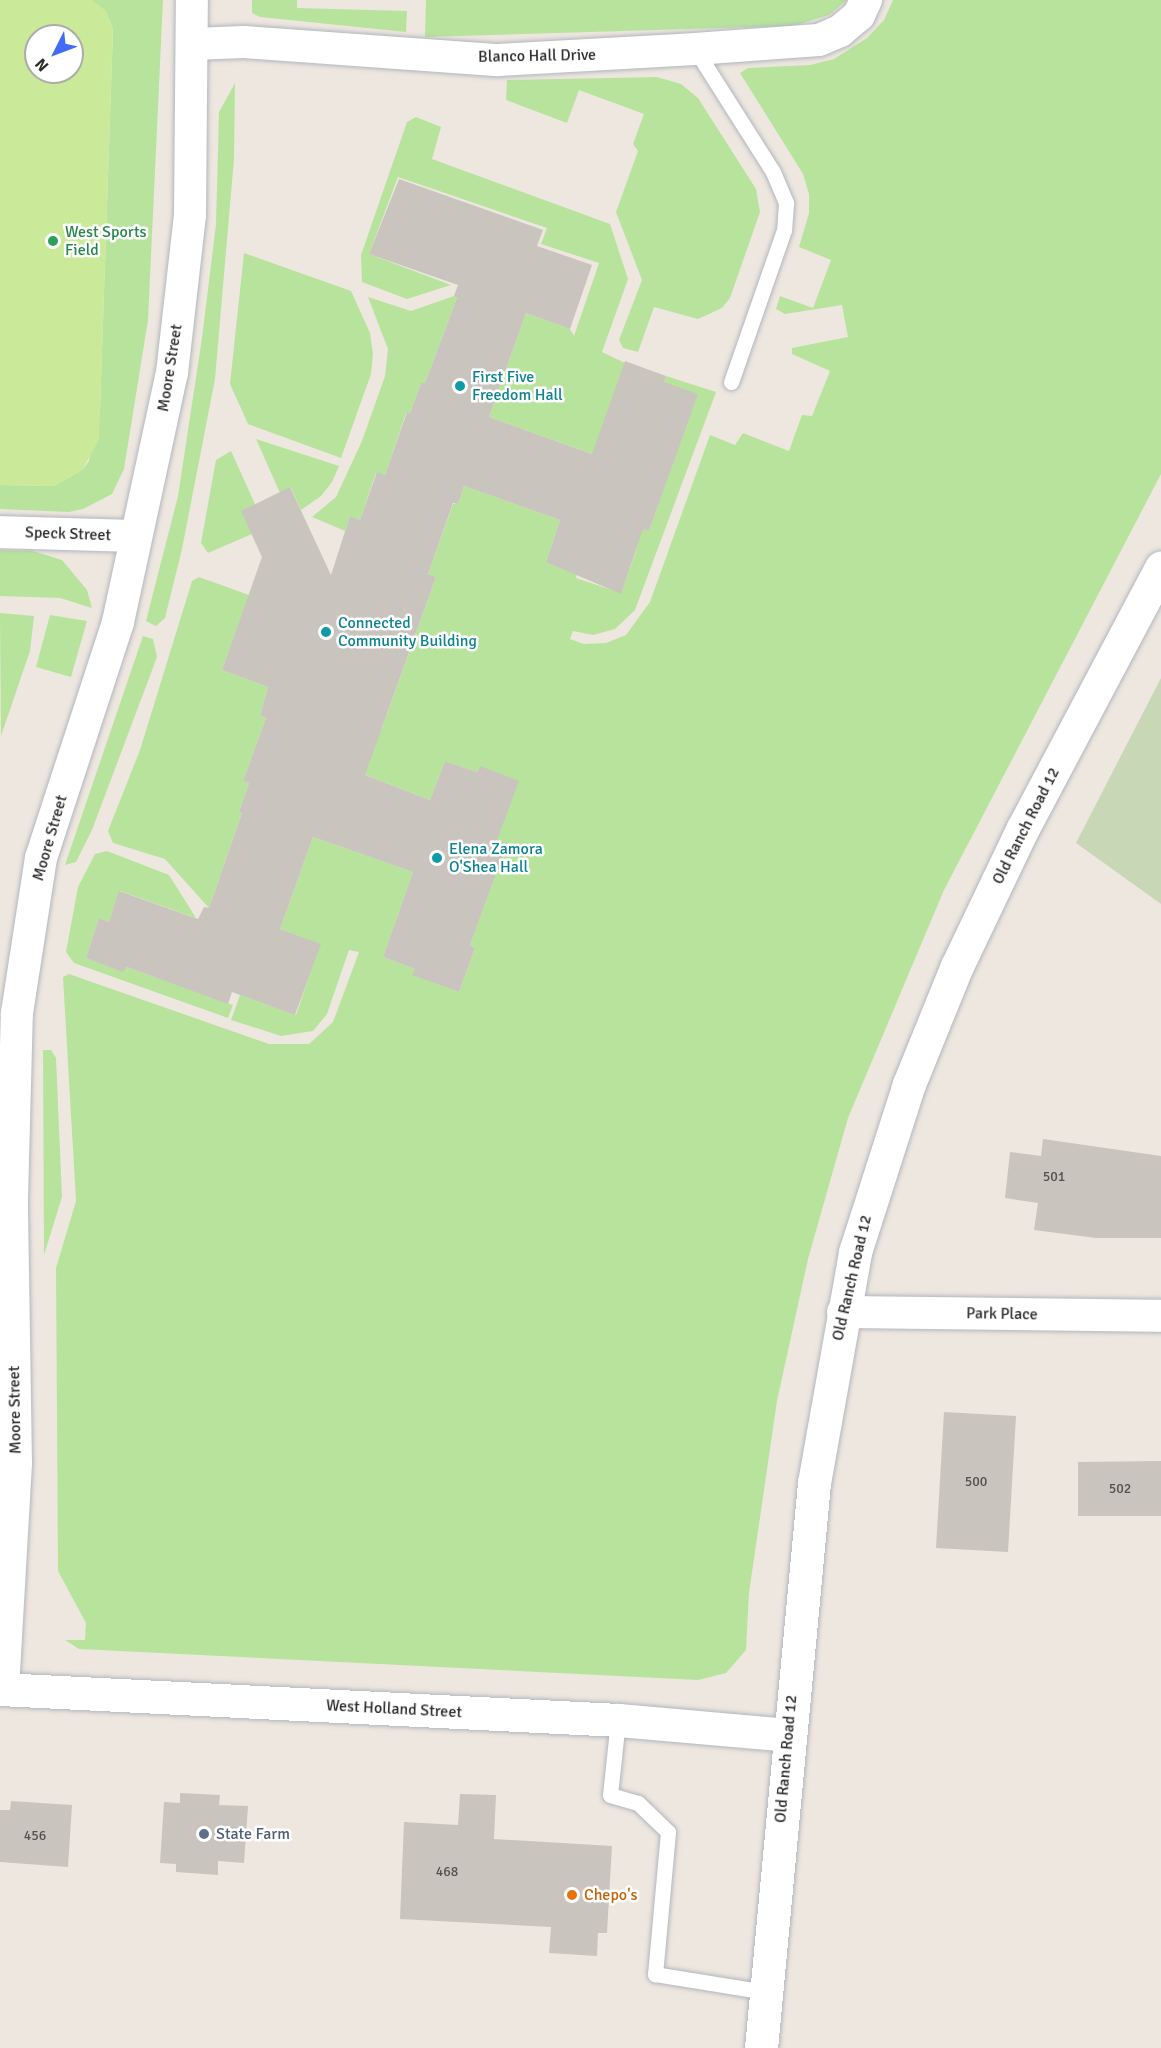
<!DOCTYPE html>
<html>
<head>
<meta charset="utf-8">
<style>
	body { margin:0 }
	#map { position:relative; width:1161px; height:2048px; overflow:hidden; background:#eee7df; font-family:Signika,sans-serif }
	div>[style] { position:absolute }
	.green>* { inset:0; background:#b8e39d }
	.cemetery>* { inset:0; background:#c8d7b6 }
	.pitch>* { inset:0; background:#cbea99 }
	.building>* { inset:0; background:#c9c4be }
	.roads { filter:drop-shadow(0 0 2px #b2b6bf) drop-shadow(0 0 2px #b2b6bf) }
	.lane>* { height:15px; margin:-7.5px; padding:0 7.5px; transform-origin:7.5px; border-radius:7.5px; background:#fff }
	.street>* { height:32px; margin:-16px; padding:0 16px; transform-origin:16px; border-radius:16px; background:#fff }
	.secondary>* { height:33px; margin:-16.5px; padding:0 16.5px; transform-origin:16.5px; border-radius:16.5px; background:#fff }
	.dots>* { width:16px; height:16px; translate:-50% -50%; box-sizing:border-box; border:3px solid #fff; border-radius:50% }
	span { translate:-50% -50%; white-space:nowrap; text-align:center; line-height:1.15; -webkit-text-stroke:5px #fff; paint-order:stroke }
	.number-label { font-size:14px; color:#535250 }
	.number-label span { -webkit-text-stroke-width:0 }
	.street-label { font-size:16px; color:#2c2c2c }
	.leisure-label { font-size:16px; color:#27864d }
	.left { translate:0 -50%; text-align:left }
	.culture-label { font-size:16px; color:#0d838f }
	.service-label { font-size:16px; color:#4e5e75 }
	.food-label { font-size:16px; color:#c56008 }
	.north { position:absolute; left:24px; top:24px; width:60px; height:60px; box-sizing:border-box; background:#fff; border:2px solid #ababab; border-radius:50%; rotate:228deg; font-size:16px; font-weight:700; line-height:24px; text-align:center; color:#2c2c2c }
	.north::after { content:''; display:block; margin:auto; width:21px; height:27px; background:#426cf7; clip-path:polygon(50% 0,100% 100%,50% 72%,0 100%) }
</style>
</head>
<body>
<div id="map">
	<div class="green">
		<div style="clip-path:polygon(92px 0,163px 0,148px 320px,124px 469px,112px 494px,83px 509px,69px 512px,0 509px,0 485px,54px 486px,82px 470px,89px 461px,100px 410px,113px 30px,110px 21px)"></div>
		<div style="clip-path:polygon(252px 0,297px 0,297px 8px,407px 11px,406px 32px,260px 17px,252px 13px)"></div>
		<div style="clip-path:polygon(426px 0,847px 0,829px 15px,793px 26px,425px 37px)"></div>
		<div style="clip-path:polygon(893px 0,1161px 0,1161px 474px,944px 890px,848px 1118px,808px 1259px,777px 1401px,749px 1593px,746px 1650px,726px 1673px,698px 1680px,79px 1649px,65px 1640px,85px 1640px,86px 1623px,58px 1571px,56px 1268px,76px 1201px,63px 977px,69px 974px,269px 1044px,309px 1044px,333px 1022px,359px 952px,349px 950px,327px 1014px,313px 1031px,281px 1036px,231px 1020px,240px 995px,296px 1015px,320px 944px,280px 929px,313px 837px,413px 872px,383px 957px,415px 969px,413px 975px,459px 992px,475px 948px,470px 945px,506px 843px,493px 838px,480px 766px,477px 772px,445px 761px,430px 800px,329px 761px,382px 728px,436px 577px,428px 574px,453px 504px,458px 504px,464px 486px,560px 520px,546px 562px,577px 573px,576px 578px,621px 593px,636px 551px,638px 527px,649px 531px,697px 394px,663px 385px,666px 376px,716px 392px,635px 610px,615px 629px,593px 635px,573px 631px,570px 639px,584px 644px,606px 643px,626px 635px,650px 602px,710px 435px,735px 445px,743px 433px,789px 451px,802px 415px,812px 416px,830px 371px,792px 354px,792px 348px,848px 337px,842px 305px,785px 314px,776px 309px,780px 296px,813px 308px,831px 260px,799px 247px,809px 213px,809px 194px,803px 174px,740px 73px,748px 68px,810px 65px,834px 59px,867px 38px,884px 20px)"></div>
		<div style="clip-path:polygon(657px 77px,681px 84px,698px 98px,756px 189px,760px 212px,730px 298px,722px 308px,698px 319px,654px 307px,638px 352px,623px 348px,619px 340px,642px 280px,616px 212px,638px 151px,633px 144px,644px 114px,579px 90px,567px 123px,506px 100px,507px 80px)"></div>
		<div style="clip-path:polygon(235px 83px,234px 159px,215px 379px,182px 549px,165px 618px,156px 626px,146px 621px,178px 496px,202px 338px,216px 224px,219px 112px)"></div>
		<div style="clip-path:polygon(416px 117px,441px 127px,432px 159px,610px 224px,628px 279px,602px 352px,625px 363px,598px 456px,489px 417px,526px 313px,570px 329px,574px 336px,599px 263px,541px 244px,547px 228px,398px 177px,369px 254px,451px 285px,407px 299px,362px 282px,361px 255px,407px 122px)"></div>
		<div style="clip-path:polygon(244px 253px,351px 291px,370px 333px,373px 354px,371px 374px,341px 458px,248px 424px,230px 384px)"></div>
		<div style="clip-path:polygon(454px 296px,457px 298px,425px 383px,421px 383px,410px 413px,406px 413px,385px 475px,376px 473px,360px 520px,350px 516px,345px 531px,312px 517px,336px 497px,362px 441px,385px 376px,388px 349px,368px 297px,411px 311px)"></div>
		<div style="clip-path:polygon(256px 439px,339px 466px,332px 482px,321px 496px,301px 510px,291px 488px,280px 493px)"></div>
		<div style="clip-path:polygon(231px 451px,255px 504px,252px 534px,208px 553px,201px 543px,216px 460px)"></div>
		<div style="clip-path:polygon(0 550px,33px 551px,62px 560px,87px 590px,92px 608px,60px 598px,0 596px)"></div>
		<div style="clip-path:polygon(199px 577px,249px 595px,222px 670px,268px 687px,260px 716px,266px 718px,243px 781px,249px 783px,239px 812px,242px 813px,209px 908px,165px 859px,113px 843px,108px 831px,140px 750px,192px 581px)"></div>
		<div style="clip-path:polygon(0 613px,34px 616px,30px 651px,1px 736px)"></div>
		<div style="clip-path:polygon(50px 615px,87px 621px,71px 677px,36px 667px)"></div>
		<div style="clip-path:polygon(143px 636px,153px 639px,157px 657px,92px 830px,76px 862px,65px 865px)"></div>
		<div style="clip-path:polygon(107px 851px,169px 875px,196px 918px,120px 891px,109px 922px,99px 918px,86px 958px,123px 971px,127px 967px,233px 1005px,228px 1018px,74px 963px,66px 952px,78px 887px,95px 854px)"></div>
		<div style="clip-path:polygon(43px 1050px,51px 1050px,56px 1058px,62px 1197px,44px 1255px)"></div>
	</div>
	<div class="cemetery">
		<div style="clip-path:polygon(1161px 678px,1161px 904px,1076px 843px)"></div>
	</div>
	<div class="pitch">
		<div style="clip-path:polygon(evenodd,0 0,92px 0,106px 11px,113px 30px,99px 440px,82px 470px,54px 486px,0 485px,0 0,36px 36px,72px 36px,72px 72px,36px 72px,36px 36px)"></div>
	</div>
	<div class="building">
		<div style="clip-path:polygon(399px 179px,543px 230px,537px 246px,592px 265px,570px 329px,526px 313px,489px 417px,592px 454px,625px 361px,666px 376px,664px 382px,698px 394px,649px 531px,643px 529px,621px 594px,546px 562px,560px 520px,464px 486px,458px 504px,453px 503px,428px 574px,436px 577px,365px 775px,430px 800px,445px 761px,477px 772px,480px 766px,519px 781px,497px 840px,507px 843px,470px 945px,475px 948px,459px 992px,412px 975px,415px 969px,383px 957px,413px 872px,313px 837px,280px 929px,321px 944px,295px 1015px,232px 992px,228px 1004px,127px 967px,123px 972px,86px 958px,99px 918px,109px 922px,119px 891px,198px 919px,204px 907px,209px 908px,242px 813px,239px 812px,249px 783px,243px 781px,266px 718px,260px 716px,268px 687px,222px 670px,262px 557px,241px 511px,290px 487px,331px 575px,350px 516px,360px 520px,377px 472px,385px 475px,407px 412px,410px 413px,421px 383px,425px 383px,457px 298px,454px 296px,458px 285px,369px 254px)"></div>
		<div style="clip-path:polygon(1043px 1139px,1161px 1156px,1161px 1238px,1096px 1238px,1034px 1230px,1038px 1203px,1005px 1198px,1010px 1152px,1041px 1156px)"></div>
		<div style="clip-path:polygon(944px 1412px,1016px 1416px,1008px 1552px,936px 1548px)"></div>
		<div style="clip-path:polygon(1161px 1461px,1161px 1516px,1078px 1516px,1078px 1462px)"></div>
		<div style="clip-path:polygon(180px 1793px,220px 1795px,219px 1805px,248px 1806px,244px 1863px,218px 1861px,218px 1875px,176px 1872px,176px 1864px,160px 1863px,164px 1802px,180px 1803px)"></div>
		<div style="clip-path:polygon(460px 1794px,496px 1795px,494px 1839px,612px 1846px,607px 1933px,598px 1933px,597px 1956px,549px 1953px,551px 1927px,400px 1919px,404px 1822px,458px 1825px)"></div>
		<div style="clip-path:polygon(11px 1801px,72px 1805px,68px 1867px,0 1862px,0 1810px,10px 1810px)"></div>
	</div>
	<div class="roads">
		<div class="lane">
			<div style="left:695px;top:49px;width:146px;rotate:57.6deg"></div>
			<div style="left:773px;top:172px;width:34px;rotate:67deg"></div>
			<div style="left:786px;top:203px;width:27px;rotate:94deg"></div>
			<div style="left:784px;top:230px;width:161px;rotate:109.2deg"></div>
			<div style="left:618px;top:1720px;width:75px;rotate:96.1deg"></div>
			<div style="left:610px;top:1795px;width:29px;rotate:16deg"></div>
			<div style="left:638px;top:1803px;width:42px;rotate:44deg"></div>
			<div style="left:668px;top:1832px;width:143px;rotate:95.2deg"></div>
			<div style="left:655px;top:1974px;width:112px;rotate:9.2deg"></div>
		</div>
		<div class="street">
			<div style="left:192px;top:44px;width:52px;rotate:-2.2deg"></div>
			<div style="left:244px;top:42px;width:255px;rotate:4.1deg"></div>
			<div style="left:498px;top:60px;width:197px;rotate:-3.2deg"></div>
			<div style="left:695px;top:49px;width:124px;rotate:-4.2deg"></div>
			<div style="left:819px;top:40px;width:23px;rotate:-23deg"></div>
			<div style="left:840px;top:31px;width:25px;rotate:-40deg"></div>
			<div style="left:859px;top:15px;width:17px;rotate:-65deg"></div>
			<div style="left:0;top:532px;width:136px;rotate:1.7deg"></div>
			<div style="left:843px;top:1312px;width:318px;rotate:0.7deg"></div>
			<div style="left:3px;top:1689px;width:226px;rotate:-86.7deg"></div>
			<div style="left:16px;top:1463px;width:264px;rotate:-90.9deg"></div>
			<div style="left:12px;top:1199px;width:186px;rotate:-88.5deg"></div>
			<div style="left:17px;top:1013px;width:157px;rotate:-81.2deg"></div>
			<div style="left:41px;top:858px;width:248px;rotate:-71.9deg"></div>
			<div style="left:118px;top:622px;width:255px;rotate:-77.8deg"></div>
			<div style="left:172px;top:373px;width:159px;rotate:-83.5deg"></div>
			<div style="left:190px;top:215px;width:215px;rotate:-89.5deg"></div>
		</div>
		<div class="secondary">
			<div style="left:0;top:1689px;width:619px;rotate:2.87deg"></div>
			<div style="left:618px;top:1720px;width:171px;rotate:5deg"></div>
			<div style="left:761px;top:2048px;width:567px;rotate:-84.64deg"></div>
			<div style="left:814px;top:1483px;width:235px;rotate:-79.9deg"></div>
			<div style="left:855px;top:1252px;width:176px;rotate:-72.2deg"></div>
			<div style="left:909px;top:1084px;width:127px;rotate:-67.9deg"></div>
			<div style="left:957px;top:966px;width:151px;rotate:-64.5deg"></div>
			<div style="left:1022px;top:830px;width:297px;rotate:-62.1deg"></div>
		</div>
	</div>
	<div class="dots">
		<div style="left:53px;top:241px;background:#2e9e5b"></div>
		<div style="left:460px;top:386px;background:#0f9aa8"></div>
		<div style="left:326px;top:632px;background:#0f9aa8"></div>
		<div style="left:437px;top:858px;background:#0f9aa8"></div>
		<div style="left:204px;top:1834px;background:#5c6f8a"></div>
		<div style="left:572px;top:1895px;background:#e8710a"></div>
	</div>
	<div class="number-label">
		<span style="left:1054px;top:1177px">501</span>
		<span style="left:976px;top:1482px">500</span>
		<span style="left:1120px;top:1489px">502</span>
		<span style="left:35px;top:1836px">456</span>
		<span style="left:447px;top:1872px">468</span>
	</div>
	<div class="street-label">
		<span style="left:537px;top:56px;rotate:-1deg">Blanco Hall Drive</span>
		<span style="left:170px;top:368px;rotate:-81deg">Moore Street</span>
		<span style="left:68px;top:534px;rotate:2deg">Speck Street</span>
		<span style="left:1026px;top:826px;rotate:-63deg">Old Ranch Road 12</span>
		<span style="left:50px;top:838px;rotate:-74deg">Moore Street</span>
		<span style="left:852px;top:1278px;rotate:-77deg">Old Ranch Road 12</span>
		<span style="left:1002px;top:1314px;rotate:1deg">Park Place</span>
		<span style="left:15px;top:1410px;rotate:-91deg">Moore Street</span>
		<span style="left:394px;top:1709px;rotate:3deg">West Holland Street</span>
		<span style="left:786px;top:1759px;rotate:-85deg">Old Ranch Road 12</span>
	</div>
	<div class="leisure-label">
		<span class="left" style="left:65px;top:241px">West Sports<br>Field</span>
	</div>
	<div class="culture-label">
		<span class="left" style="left:472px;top:386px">First Five<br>Freedom Hall</span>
		<span class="left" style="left:338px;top:632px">Connected<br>Community Building</span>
		<span class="left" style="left:449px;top:858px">Elena Zamora<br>O'Shea Hall</span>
	</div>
	<div class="service-label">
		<span class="left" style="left:216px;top:1834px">State Farm</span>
	</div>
	<div class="food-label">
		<span class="left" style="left:584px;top:1895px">Chepo's</span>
	</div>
	<div class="north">N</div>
</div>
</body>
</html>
